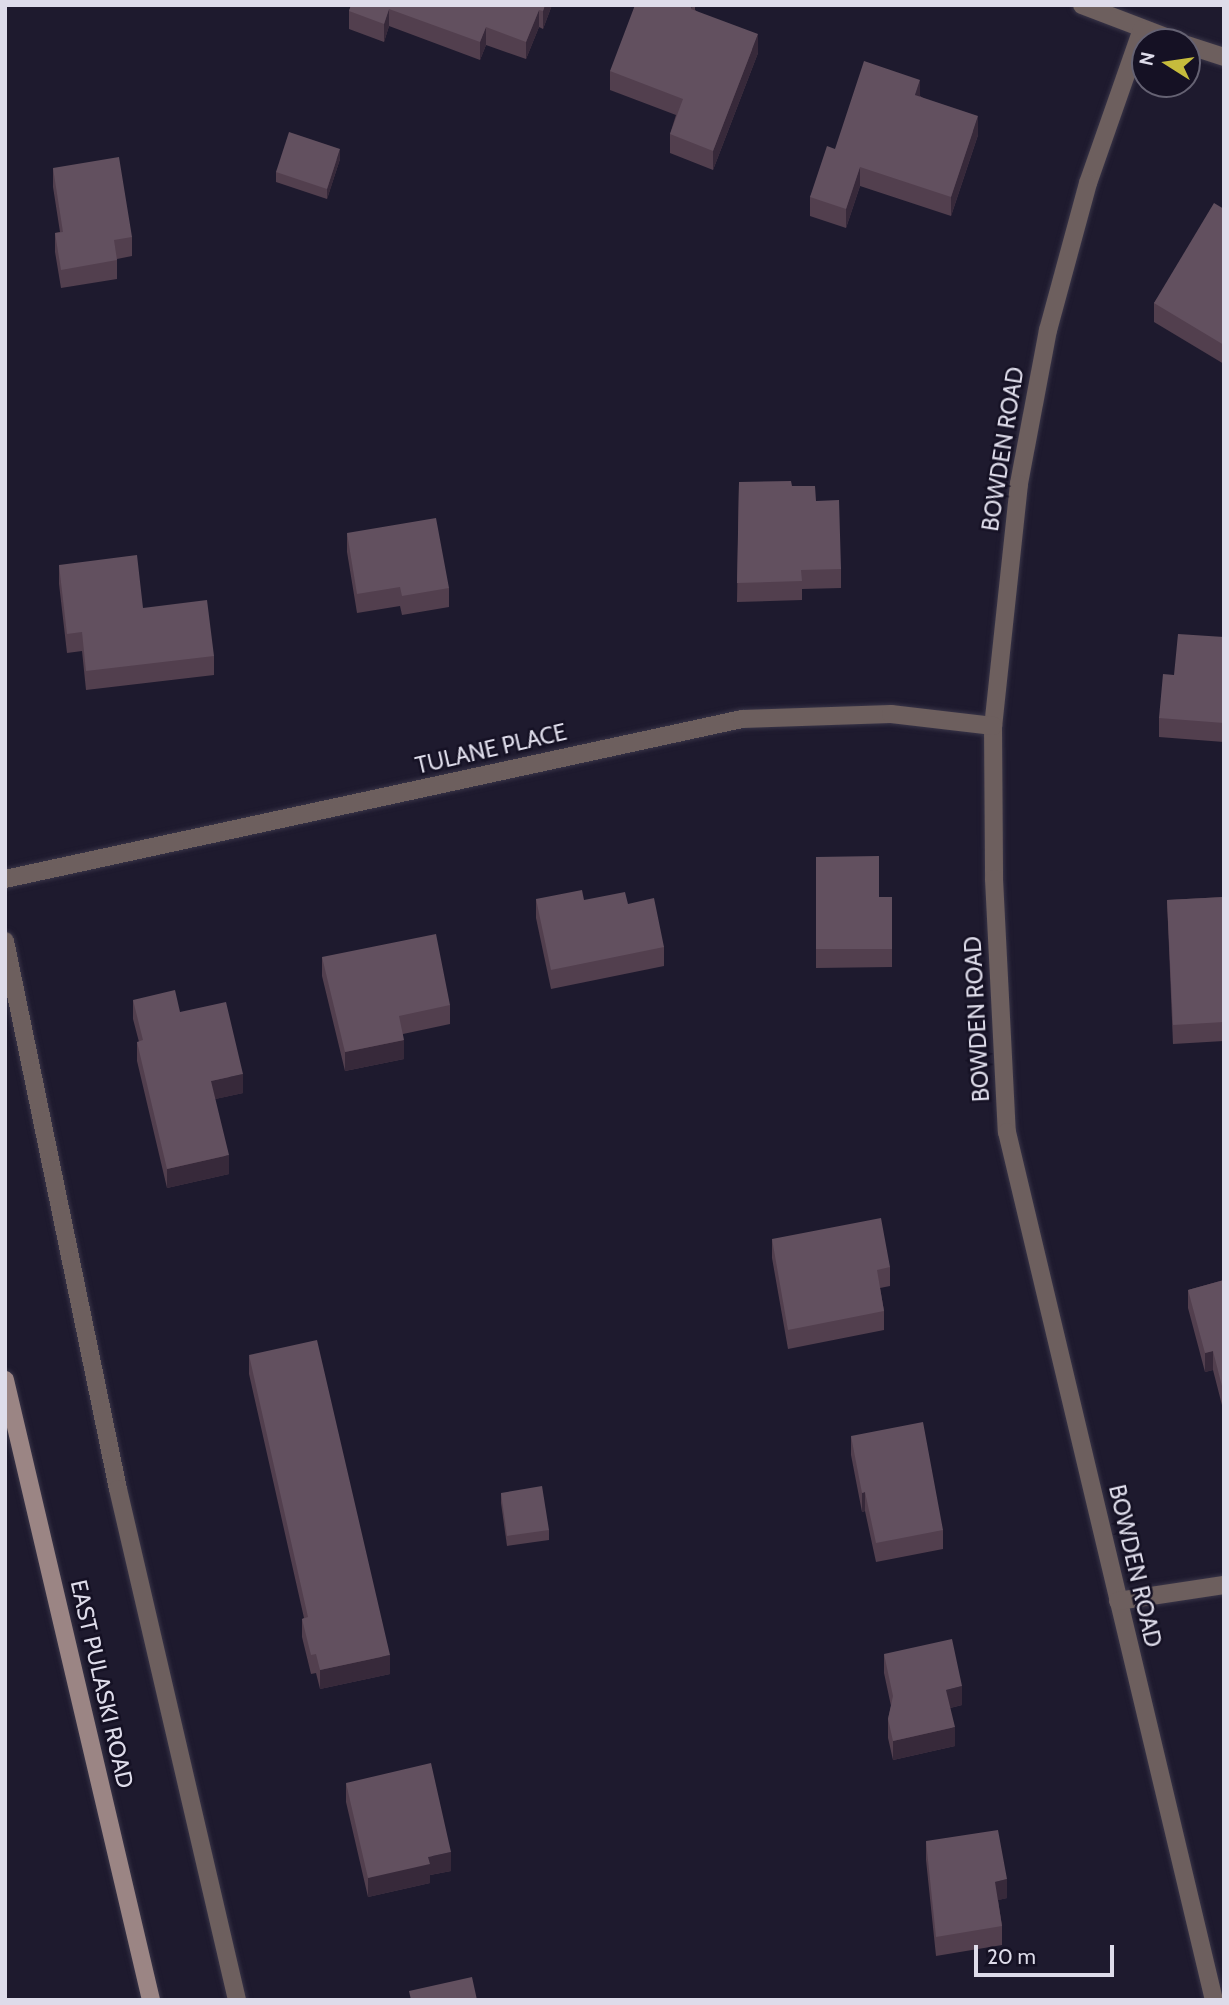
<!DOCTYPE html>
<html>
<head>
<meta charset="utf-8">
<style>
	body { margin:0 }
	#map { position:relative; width:1229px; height:2005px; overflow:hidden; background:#1e1a2e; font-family:Cabin,sans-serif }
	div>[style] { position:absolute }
	.roads { filter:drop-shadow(0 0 2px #393548) drop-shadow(0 0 2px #393548) }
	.service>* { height:18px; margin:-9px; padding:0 9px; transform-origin:9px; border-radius:9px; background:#6d5f5e }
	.minor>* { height:18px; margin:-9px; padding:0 9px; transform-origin:9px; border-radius:9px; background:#6d5f5e }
	.secondary>* { height:18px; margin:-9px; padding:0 9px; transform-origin:9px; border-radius:9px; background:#9b8584 }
	.wall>* { inset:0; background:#523f4e }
	.shaded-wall>* { inset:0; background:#37293a }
	.building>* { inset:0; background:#62505f }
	span { translate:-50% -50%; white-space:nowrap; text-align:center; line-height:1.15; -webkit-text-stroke:5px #151124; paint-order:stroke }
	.street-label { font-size:23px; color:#dedcea }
	.frame { position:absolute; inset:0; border:7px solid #dedcea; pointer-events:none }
	.north { position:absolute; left:1131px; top:28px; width:70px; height:70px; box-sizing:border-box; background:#151124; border:2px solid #656273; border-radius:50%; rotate:282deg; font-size:19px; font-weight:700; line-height:28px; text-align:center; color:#dedcea }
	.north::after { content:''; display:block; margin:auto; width:24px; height:32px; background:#c6bc3c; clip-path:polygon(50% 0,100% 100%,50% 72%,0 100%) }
	.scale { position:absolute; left:974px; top:1945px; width:140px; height:32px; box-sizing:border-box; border:4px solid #dedcea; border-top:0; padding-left:9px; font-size:21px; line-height:24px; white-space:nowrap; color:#dedcea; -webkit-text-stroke:5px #151124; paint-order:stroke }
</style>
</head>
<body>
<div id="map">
	<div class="roads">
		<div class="service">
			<div style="left:5px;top:941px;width:560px;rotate:78.35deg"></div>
			<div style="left:118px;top:1489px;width:525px;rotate:76.89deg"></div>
		</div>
		<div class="minor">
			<div style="left:1082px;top:5px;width:104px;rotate:20.9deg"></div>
			<div style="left:1142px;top:29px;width:163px;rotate:109.3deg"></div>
			<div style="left:1088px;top:183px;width:152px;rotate:105.2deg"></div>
			<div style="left:1048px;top:330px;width:157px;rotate:100.7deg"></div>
			<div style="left:1019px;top:484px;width:243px;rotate:96.1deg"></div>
			<div style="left:993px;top:726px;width:153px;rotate:89.6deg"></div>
			<div style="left:994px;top:879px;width:253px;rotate:87.1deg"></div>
			<div style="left:1007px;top:1132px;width:892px;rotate:76.59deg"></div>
			<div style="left:1187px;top:45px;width:39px;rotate:18deg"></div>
			<div style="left:5px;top:879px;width:754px;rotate:-12.25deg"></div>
			<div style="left:742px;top:719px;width:149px;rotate:-1.9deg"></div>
			<div style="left:891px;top:714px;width:103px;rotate:6.7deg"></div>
			<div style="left:1118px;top:1601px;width:107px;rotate:-8.6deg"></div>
		</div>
		<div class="secondary">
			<div style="left:5px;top:1380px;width:637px;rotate:76.75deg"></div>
		</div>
	</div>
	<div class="wall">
		<div style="clip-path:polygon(351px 5px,552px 5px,543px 29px,539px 27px,526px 59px,486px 45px,480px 60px,389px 26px,384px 42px,349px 29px,349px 11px)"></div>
		<div style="clip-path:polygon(695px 5px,695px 10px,758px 53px,713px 170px,670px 153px,670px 134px,676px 115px,610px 90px,610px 71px)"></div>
		<div style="clip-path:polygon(920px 96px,978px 135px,951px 216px,860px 186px,846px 228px,810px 216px,810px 197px,835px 149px)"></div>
		<div style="clip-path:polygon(340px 159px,327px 199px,276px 182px,276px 172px)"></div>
		<div style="clip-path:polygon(53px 168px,132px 237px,132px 256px,117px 259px,117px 279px,61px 288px,55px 252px,55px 233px,60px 232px,53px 187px)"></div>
		<div style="clip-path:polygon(1224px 209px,1224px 364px,1154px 322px,1154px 303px)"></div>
		<div style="clip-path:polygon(739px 482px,792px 486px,816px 501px,841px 569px,841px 588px,802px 589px,802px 600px,737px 602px)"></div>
		<div style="clip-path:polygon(347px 533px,449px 588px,449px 607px,402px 615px,400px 606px,357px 613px,347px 552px)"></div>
		<div style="clip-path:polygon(59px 565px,143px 608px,214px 656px,214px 675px,86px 690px,82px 651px,67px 653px,59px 584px)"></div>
		<div style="clip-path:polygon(1224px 637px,1224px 742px,1159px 737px,1159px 718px)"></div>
		<div style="clip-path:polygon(816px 857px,879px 897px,892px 897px,892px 967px,816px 968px)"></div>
		<div style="clip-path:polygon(1224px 897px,1224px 1041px,1173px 1044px,1167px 900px)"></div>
		<div style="clip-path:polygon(536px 899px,584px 900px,628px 904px,664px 947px,664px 966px,551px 989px,536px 918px)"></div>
		<div style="clip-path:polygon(322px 957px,450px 1005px,450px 1024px,403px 1034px,404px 1059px,345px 1071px,322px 976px)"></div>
		<div style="clip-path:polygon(133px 1000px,180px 1012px,243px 1093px,215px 1099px,229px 1174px,167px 1188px,137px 1061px,137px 1042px,139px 1042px,133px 1019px)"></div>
		<div style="clip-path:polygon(772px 1239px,890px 1267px,890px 1286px,880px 1288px,884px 1311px,884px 1330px,788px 1349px,772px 1258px)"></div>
		<div style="clip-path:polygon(1224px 1280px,1224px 1413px,1213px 1370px,1205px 1372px,1188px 1308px,1188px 1290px)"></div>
		<div style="clip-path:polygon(249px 1355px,390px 1674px,320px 1689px,316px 1673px,311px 1674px,302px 1637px,302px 1619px,304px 1618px,249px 1374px)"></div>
		<div style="clip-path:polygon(851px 1436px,943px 1530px,943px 1549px,876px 1562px,865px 1511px,862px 1512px,851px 1455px)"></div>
		<div style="clip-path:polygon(501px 1493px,549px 1530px,549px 1540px,507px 1546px,501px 1503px)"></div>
		<div style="clip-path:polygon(884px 1654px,962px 1705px,950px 1708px,955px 1746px,893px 1760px,888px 1738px,888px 1719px,891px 1706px,884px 1673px)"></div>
		<div style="clip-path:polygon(346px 1783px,451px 1871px,430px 1875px,430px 1883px,368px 1897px,346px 1802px)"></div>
		<div style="clip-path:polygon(926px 1841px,1007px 1898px,998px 1900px,1002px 1926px,1002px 1945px,936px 1956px,926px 1860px)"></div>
	</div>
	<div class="shaded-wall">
		<div style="clip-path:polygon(545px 5px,552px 5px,543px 29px,543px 11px)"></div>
		<div style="clip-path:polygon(389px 9px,389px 26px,384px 42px,384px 24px)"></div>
		<div style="clip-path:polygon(539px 10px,539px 27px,526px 59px,526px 42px)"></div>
		<div style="clip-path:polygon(486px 27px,486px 45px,480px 60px,480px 42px)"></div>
		<div style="clip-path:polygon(758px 34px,758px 53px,713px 170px,713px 151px)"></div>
		<div style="clip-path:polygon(920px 80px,920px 99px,915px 95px)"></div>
		<div style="clip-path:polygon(978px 116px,978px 135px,951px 216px,951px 197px)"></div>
		<div style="clip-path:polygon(340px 149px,340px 159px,327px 199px,327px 189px)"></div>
		<div style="clip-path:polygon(860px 167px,860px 186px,846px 228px,846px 209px)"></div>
		<div style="clip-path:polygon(404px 1040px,404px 1059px,345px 1071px,345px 1052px)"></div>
		<div style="clip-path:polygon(243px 1074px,243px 1093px,211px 1100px,211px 1081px)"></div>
		<div style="clip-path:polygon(229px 1155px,229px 1174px,167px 1188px,167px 1169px)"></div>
		<div style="clip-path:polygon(1213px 1351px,1213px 1370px,1205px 1372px,1205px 1353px)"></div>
		<div style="clip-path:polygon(865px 1492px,865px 1511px,862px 1512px,862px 1493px)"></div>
		<div style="clip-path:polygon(390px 1655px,390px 1674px,320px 1689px,320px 1670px)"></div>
		<div style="clip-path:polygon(962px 1686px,962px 1705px,946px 1709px,946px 1690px)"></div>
		<div style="clip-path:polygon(955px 1727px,955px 1746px,893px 1760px,893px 1741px)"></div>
		<div style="clip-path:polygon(451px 1852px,451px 1871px,430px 1875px,430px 1883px,368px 1897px,368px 1878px,428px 1857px)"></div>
		<div style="clip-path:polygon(1007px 1879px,1007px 1898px,995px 1901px,995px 1882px)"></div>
	</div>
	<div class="building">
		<div style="clip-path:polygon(351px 5px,545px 5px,543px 11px,539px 10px,526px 42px,486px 27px,480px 42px,389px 9px,384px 24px,349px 11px)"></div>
		<div style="clip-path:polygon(635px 5px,692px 5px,691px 9px,758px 34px,713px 151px,670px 134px,683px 99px,610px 71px)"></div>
		<div style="clip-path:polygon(864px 61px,920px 80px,915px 95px,978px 116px,951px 197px,860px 167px,846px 209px,810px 197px,827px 146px,835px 149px)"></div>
		<div style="clip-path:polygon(289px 132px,340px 149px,327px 189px,276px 172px)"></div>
		<div style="clip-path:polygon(119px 157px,132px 237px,114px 240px,117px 260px,61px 270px,55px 233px,63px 232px,53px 168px)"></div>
		<div style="clip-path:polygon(1214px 203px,1224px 209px,1224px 345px,1154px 303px)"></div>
		<div style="clip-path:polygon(791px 481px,792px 486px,815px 486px,816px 501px,839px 500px,841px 569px,801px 570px,802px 581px,737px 583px,739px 482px)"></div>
		<div style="clip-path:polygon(436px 518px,449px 588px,402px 596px,400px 587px,357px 594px,347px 533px)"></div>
		<div style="clip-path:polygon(137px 555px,143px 608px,207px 600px,214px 656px,86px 671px,82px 632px,67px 634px,59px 565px)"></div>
		<div style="clip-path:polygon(1178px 634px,1224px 637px,1224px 723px,1159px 718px,1163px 674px,1174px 675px)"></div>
		<div style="clip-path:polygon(879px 856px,879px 897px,892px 897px,892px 949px,816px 949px,816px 857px)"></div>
		<div style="clip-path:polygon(582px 890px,584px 900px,625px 892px,628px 904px,654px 898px,664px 947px,551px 970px,536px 899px)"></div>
		<div style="clip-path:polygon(1224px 897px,1224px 1022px,1173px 1025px,1167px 900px)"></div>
		<div style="clip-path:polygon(436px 934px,450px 1005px,399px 1016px,404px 1040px,345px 1052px,322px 957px)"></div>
		<div style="clip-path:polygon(175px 990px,180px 1012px,226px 1002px,243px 1074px,211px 1081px,229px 1155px,167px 1169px,137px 1042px,143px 1040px,133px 1000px)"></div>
		<div style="clip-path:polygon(881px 1218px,890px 1267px,877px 1270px,884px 1311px,788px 1330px,772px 1239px)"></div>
		<div style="clip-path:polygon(1224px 1280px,1224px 1394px,1213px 1351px,1205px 1353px,1188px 1290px)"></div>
		<div style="clip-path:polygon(317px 1340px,390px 1655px,320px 1670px,316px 1654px,311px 1655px,302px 1619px,308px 1617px,249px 1355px)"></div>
		<div style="clip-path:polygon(923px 1422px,943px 1530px,876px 1543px,865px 1492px,862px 1493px,851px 1436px)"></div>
		<div style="clip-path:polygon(542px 1486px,549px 1530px,507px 1536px,501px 1493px)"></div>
		<div style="clip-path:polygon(952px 1639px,962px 1686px,946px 1690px,955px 1727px,893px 1741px,888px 1719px,893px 1696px,884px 1654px)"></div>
		<div style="clip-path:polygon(431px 1763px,451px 1852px,428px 1857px,430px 1864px,368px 1878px,346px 1783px)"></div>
		<div style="clip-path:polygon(998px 1830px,1007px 1879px,995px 1882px,1002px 1926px,936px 1937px,926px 1841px)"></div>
		<div style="clip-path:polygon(472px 1977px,477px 2000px,411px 2000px,409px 1991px)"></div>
	</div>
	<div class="street-label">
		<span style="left:1003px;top:449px;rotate:-81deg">BOWDEN ROAD</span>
		<span style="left:491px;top:749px;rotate:-13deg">TULANE PLACE</span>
		<span style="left:977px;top:1019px;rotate:-93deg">BOWDEN ROAD</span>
		<span style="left:1135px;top:1566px;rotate:77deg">BOWDEN ROAD</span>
		<span style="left:102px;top:1684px;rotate:77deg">EAST PULASKI ROAD</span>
	</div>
	<div class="frame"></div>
	<div class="north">N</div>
	<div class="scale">20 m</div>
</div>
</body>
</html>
